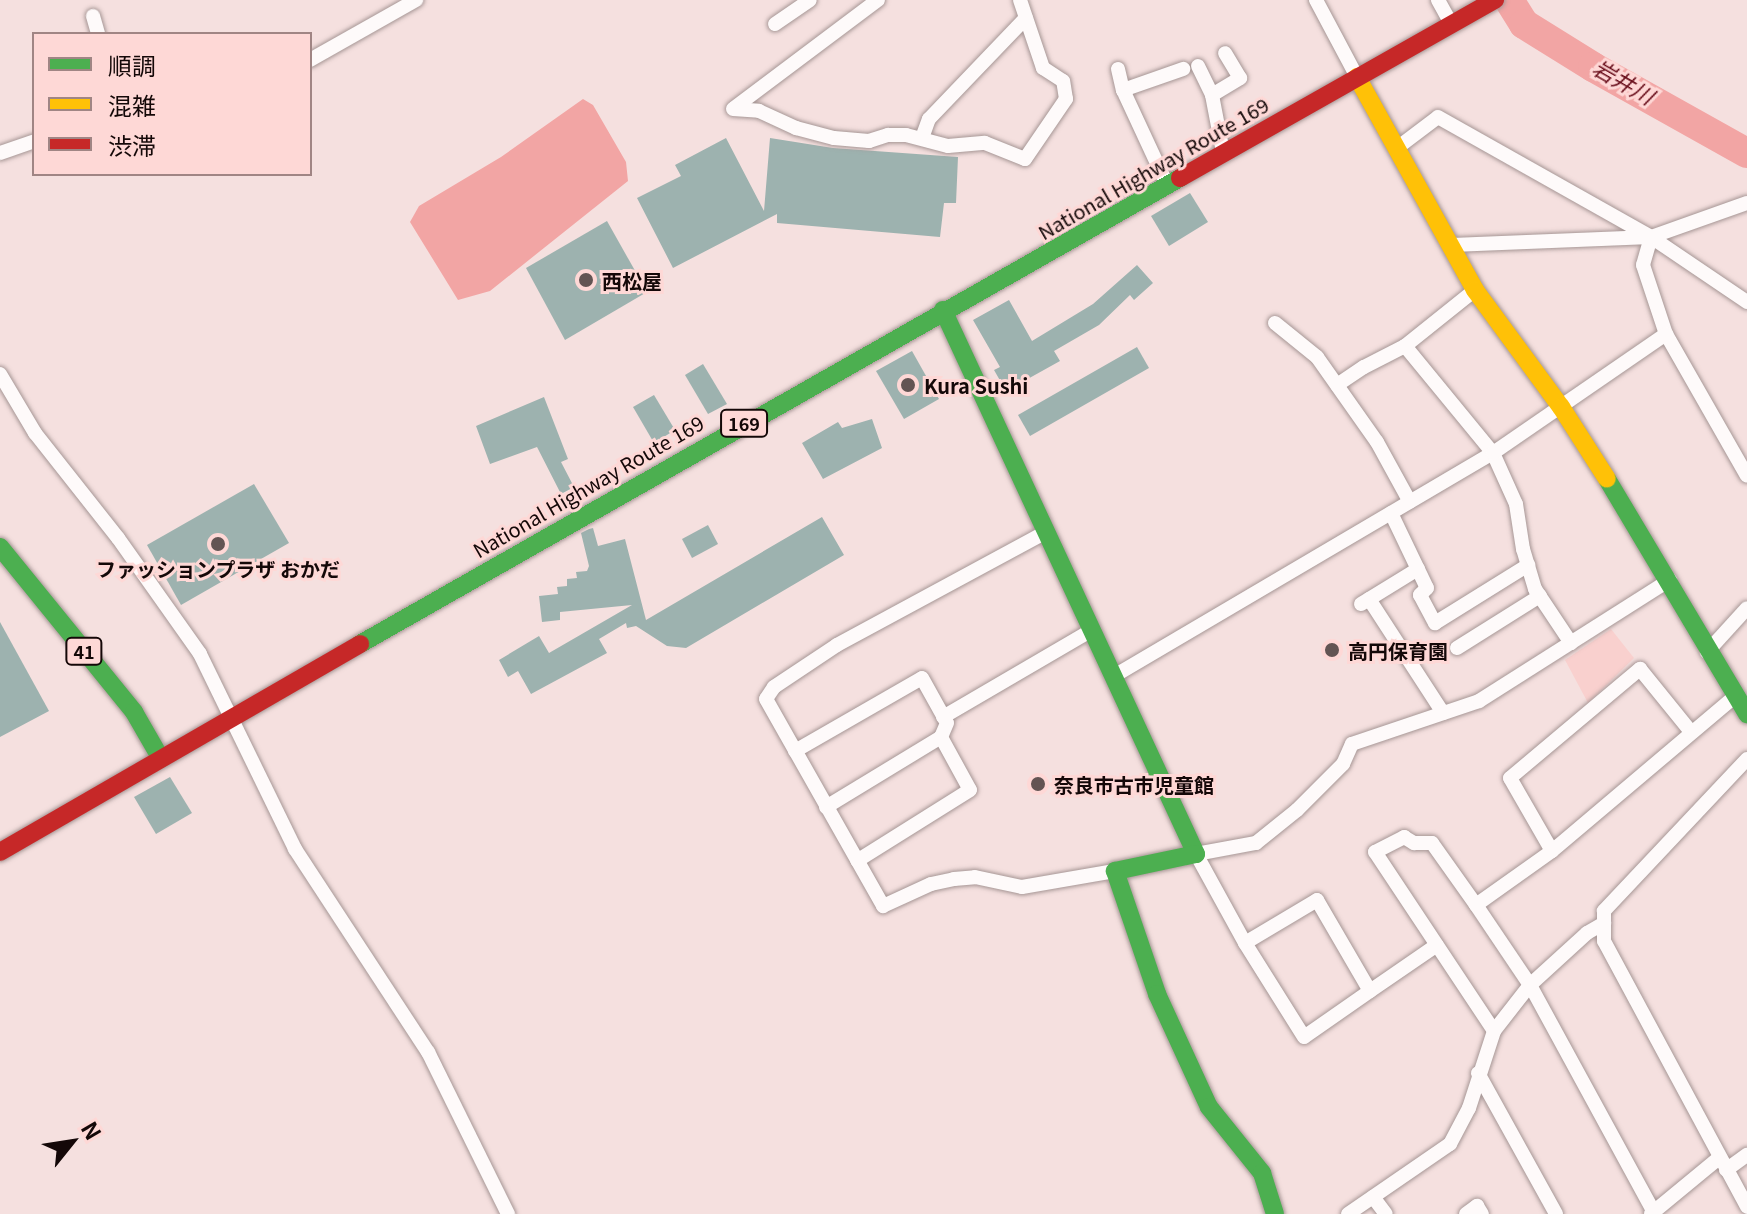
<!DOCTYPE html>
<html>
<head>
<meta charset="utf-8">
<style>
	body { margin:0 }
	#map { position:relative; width:1747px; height:1214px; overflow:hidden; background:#f5e0df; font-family:Georgia,"Noto Sans JP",serif }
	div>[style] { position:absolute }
	.green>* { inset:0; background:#f9d0ce }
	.water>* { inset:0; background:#f2a5a4 }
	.river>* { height:30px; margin:-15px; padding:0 15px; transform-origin:15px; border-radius:15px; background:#f2a5a4 }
	.building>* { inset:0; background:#9db2af }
	.roads { filter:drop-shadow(0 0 2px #a69695) drop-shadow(0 0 2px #a69695) }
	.street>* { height:14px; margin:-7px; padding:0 7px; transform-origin:7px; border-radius:7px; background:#fefafa }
	.fast>* { height:18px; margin:-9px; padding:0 9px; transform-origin:9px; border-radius:9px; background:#4caf50 }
	.slow>* { height:18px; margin:-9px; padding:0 9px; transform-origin:9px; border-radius:9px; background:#ffc107 }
	.jam>* { height:18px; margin:-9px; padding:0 9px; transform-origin:9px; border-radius:9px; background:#c62828 }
	.dots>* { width:22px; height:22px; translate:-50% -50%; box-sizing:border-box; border:4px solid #fed8d6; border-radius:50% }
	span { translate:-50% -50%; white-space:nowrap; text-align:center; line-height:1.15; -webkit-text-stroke:6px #fed8d6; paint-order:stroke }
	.shield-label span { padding:2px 6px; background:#fed8d6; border:2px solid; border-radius:6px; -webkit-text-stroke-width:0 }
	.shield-label { font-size:18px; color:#140808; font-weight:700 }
	.street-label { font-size:20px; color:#140808 }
	.poi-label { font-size:20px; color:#140808; font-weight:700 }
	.left { translate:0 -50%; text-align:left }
	.water-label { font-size:22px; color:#670b18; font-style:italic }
	.legend { position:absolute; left:32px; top:32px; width:280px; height:144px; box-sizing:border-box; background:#fed8d6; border:2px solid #a08584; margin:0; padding:10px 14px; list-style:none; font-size:24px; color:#140808 }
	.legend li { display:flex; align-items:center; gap:16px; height:40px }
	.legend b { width:40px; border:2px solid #a08584 }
	.north { position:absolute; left:32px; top:1102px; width:80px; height:80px; -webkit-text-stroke:6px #fed8d6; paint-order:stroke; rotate:60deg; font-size:22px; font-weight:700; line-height:32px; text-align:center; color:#140808 }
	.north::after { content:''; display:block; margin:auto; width:28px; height:36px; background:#140808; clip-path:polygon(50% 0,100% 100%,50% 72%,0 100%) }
</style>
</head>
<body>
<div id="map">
	<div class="green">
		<div style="clip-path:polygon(1611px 629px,1634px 658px,1588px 703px,1565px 660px)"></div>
	</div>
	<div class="water">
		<div style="clip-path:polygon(583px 99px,593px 105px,626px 162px,628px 181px,490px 291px,458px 300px,410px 222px,419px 206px,501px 157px)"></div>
	</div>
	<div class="river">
		<div style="left:1509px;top:0;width:28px;rotate:58deg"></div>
		<div style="left:1524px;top:24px;width:81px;rotate:31.9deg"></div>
		<div style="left:1593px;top:67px;width:176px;rotate:29.2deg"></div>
	</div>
	<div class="building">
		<div style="clip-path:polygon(726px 138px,764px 211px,770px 138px,833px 148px,958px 157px,956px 203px,944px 203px,940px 237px,777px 223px,777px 214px,673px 268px,637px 198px,681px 176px,675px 165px)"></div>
		<div style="clip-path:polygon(1190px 193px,1208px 222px,1169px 246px,1151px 216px)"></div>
		<div style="clip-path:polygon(607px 221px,647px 292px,565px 340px,526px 268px)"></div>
		<div style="clip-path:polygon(1137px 265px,1153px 283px,1134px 300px,1130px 295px,1099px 325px,1054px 351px,1060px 361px,1006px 391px,994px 370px,1000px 367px,973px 320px,1009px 300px,1032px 341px,1093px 304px)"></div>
		<div style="clip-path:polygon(1137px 347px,1149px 368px,1030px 436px,1018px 415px)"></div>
		<div style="clip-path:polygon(912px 351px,939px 399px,904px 419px,876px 371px)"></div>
		<div style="clip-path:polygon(703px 364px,727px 404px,708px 414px,685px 375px)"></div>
		<div style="clip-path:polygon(654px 395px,675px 430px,654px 443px,633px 407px)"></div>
		<div style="clip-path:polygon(544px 397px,568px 459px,561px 462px,574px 487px,561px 494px,537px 447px,490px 464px,476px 426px)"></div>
		<div style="clip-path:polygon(872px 419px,882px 448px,823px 479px,802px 443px,838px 422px,842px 428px)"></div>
		<div style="clip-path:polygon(254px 484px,289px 543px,181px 605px,147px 545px)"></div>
		<div style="clip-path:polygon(822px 517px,844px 555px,686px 648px,667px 646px,636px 626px,627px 628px,626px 623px,599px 639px,607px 653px,531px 694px,518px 671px,508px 677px,499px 660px,539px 636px,549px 653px,632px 605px,560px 612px,560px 620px,542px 622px,539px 596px,558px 594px,557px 587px,567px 586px,567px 579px,577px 578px,576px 572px,587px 571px,589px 566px,581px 533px,589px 529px,593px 528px,598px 546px,625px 539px,646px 620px)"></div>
		<div style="clip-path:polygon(708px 525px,718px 544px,692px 558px,682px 539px)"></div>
		<div style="clip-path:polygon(0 622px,49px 711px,0 737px)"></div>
		<div style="clip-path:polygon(170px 777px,192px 813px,156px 834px,134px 797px)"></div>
	</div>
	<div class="roads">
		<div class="street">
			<div style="left:1316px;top:0;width:87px;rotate:62deg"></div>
			<div style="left:1438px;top:0;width:26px;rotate:61deg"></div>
			<div style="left:93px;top:16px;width:19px;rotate:74deg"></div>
			<div style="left:775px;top:24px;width:42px;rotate:-34.4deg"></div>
			<div style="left:310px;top:60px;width:122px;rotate:-29.5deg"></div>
			<div style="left:1198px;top:66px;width:32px;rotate:64deg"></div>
			<div style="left:1212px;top:95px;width:58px;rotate:79.1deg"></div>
			<div style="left:1118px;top:69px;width:22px;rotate:77deg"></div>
			<div style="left:1123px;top:90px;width:105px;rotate:65.1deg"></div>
			<div style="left:1123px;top:90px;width:64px;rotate:-19.3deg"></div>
			<div style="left:1212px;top:95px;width:33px;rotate:-31deg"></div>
			<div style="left:1240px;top:78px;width:29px;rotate:-121deg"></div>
			<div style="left:734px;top:108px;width:180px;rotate:-36.9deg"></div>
			<div style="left:733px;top:109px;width:26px;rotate:4deg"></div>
			<div style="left:759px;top:111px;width:41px;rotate:24.7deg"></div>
			<div style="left:796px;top:128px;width:39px;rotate:15deg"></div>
			<div style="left:834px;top:138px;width:35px;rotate:5deg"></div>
			<div style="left:869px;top:141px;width:20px;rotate:-18deg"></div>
			<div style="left:888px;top:135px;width:18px"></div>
			<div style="left:906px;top:135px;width:43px;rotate:14.7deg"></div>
			<div style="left:948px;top:146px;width:37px;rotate:-5deg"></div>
			<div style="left:985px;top:143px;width:43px;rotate:21.8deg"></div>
			<div style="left:1025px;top:159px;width:73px;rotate:-55.7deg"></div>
			<div style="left:1066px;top:99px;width:18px;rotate:-99deg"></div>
			<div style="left:1063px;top:81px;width:24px;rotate:-147deg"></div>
			<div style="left:1043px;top:68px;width:72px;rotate:-108.7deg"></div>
			<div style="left:922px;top:138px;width:20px;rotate:-70deg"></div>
			<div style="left:929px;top:119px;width:140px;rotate:-46.2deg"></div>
			<div style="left:1397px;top:148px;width:51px;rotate:-37.1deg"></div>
			<div style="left:1438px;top:117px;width:244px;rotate:29.4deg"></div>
			<div style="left:1651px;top:237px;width:116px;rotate:34.1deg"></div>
			<div style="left:0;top:153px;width:36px;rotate:-19deg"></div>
			<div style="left:1651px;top:237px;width:29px;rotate:106deg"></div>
			<div style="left:1643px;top:265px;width:73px;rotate:71.6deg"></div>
			<div style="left:1666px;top:334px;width:163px;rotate:60.3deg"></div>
			<div style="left:1452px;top:245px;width:199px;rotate:-2.3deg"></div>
			<div style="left:1651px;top:237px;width:102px;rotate:-19.5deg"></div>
			<div style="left:1275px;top:323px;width:54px;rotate:39deg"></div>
			<div style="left:1317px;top:357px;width:104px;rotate:54.8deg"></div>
			<div style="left:1377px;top:442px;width:68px;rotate:61.2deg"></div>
			<div style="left:1405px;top:346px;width:139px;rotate:50.6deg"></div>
			<div style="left:1493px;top:453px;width:56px;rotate:65.7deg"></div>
			<div style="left:1516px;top:504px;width:46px;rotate:81.2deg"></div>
			<div style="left:1523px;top:549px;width:42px;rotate:73.3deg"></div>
			<div style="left:1535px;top:589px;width:65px;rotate:56.3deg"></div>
			<div style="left:0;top:374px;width:69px;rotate:59.3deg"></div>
			<div style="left:35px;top:433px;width:134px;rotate:51.7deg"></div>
			<div style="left:118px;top:538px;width:142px;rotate:54.7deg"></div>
			<div style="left:200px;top:654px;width:217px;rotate:64deg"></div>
			<div style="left:295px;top:849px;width:243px;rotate:56.8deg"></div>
			<div style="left:428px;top:1052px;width:181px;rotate:63.7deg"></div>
			<div style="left:1337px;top:385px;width:32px;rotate:-34deg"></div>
			<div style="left:1364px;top:367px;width:46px;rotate:-27.1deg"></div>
			<div style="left:1405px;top:346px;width:90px;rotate:-38.7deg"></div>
			<div style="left:1391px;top:513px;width:83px;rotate:64.4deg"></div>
			<div style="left:1427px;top:588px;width:10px;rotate:135deg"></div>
			<div style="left:1420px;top:595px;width:32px;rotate:62deg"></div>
			<div style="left:1435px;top:623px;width:110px;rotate:-31.9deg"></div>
			<div style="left:1046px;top:532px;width:238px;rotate:151.6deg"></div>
			<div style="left:837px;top:645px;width:76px;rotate:146.3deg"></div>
			<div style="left:774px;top:687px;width:14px;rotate:124deg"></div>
			<div style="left:766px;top:699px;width:238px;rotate:60.5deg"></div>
			<div style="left:883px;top:906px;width:53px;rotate:-24.6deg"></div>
			<div style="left:931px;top:884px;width:24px;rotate:-12deg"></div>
			<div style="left:954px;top:879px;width:21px;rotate:-5deg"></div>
			<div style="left:975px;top:877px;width:48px;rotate:12deg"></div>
			<div style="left:1022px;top:887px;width:94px;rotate:-9.8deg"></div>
			<div style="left:1369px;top:599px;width:136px;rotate:57deg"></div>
			<div style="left:1361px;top:604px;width:67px;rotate:-31.6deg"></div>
			<div style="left:1457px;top:648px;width:98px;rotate:-32.1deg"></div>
			<div style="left:1707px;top:652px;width:59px;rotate:-47.7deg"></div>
			<div style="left:1114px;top:676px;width:440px;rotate:-30.5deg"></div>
			<div style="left:1493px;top:453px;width:210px;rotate:-34.5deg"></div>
			<div style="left:943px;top:717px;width:173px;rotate:-30.3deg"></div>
			<div style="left:795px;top:751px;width:146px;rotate:-29.9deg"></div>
			<div style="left:922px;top:678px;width:51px;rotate:60.9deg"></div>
			<div style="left:947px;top:723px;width:15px;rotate:113deg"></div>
			<div style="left:941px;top:737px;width:60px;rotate:61.3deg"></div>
			<div style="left:970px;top:790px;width:133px;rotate:147.9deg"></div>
			<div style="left:1747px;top:759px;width:209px;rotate:133.3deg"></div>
			<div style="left:1604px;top:911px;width:30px;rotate:90deg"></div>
			<div style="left:1604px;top:941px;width:302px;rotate:61.7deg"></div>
			<div style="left:826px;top:807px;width:135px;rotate:-31.3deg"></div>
			<div style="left:1552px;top:851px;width:84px;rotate:-119.9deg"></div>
			<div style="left:1510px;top:778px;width:170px;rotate:-40deg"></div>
			<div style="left:1640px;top:669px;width:81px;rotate:51deg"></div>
			<div style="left:1476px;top:905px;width:97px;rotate:56deg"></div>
			<div style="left:1530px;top:985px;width:259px;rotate:61.4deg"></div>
			<div style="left:1245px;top:943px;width:84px;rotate:-30.8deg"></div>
			<div style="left:1317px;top:900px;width:105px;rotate:59.8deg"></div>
			<div style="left:1370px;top:991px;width:80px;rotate:145.1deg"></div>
			<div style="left:1304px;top:1037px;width:111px;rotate:-122.1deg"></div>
			<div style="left:1245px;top:943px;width:102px;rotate:-118.8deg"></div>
			<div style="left:1196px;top:854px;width:61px;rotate:-10.4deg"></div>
			<div style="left:1256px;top:843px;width:53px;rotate:-38.8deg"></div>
			<div style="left:1297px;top:810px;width:65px;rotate:-45deg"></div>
			<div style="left:1343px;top:764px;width:22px;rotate:-66deg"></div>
			<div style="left:1352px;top:744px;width:134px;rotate:-18.7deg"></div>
			<div style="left:1479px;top:701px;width:226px;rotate:-32.4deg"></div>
			<div style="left:1370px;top:991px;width:81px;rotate:-34.5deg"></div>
			<div style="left:1494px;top:1031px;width:215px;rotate:-123.6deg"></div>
			<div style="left:1375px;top:852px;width:33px;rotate:-27deg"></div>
			<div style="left:1404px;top:837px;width:12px;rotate:31deg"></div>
			<div style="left:1414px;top:843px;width:18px"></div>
			<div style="left:1432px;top:843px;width:76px;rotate:54.6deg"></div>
			<div style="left:1476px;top:905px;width:93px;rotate:-35.4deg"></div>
			<div style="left:1552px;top:851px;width:238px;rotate:-40.2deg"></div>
			<div style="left:1478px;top:1073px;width:161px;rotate:61deg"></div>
			<div style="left:1726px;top:1170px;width:26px;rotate:-36deg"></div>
			<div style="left:1373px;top:1197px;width:21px;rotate:53deg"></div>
			<div style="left:1348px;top:1214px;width:124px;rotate:-34.5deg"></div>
			<div style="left:1450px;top:1144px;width:41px;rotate:-62.2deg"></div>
			<div style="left:1469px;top:1108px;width:81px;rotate:-72deg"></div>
			<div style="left:1494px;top:1031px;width:58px;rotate:-52deg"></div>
			<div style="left:1530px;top:985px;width:77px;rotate:-42.4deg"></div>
			<div style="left:1587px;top:933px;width:20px;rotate:-30deg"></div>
			<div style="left:1466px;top:1214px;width:14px;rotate:-36deg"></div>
			<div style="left:1477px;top:1206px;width:9px;rotate:58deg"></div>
			<div style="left:1651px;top:1214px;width:88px;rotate:-39.5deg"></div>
		</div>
		<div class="fast">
			<div style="left:943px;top:310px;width:600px;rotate:65.06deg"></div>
			<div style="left:1196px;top:854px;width:83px;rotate:168.1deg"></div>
			<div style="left:1115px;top:871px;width:130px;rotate:71.1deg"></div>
			<div style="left:1157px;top:994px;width:124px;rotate:65.3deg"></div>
			<div style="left:1209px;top:1107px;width:85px;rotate:51.2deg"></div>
			<div style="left:1262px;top:1173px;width:43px;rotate:72.4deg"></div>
			<div style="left:1607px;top:479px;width:274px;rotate:59.2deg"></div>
			<div style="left:0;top:547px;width:213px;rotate:50.9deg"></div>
			<div style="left:134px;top:712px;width:54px;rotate:60.1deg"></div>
			<div style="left:360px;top:644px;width:943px;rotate:-29.61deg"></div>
		</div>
		<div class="slow">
			<div style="left:1357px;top:77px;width:244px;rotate:61deg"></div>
			<div style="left:1475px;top:290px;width:145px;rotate:53.7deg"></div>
			<div style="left:1561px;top:407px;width:85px;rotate:57.4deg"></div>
		</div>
		<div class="jam">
			<div style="left:1180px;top:178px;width:362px;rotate:-29.5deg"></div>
			<div style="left:0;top:852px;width:416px;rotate:-30deg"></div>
		</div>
	</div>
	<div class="dots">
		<div style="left:586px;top:280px;background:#635453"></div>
		<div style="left:908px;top:385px;background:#635453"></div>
		<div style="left:218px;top:544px;background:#635453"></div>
		<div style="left:1332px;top:650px;background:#635453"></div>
		<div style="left:1038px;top:784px;background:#635453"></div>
	</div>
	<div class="shield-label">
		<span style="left:744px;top:423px">169</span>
		<span style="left:84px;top:651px">41</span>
	</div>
	<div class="street-label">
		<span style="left:1153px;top:168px;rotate:-30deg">National Highway Route 169</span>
		<span style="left:588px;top:486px;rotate:-30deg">National Highway Route 169</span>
	</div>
	<div class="poi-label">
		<span class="left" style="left:602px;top:280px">西松屋</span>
		<span class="left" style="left:924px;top:385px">Kura Sushi</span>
		<span style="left:218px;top:568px">ファッションプラザ おかだ</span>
		<span class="left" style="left:1348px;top:650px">高円保育園</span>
		<span class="left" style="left:1054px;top:784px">奈良市古市児童館</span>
	</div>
	<div class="water-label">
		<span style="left:1624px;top:81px;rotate:30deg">岩井川</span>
	</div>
	<ul class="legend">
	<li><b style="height:10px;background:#4caf50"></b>順調</li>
	<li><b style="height:10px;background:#ffc107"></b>混雑</li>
	<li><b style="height:10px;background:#c62828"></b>渋滞</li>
	</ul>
	<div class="north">N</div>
</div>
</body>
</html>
